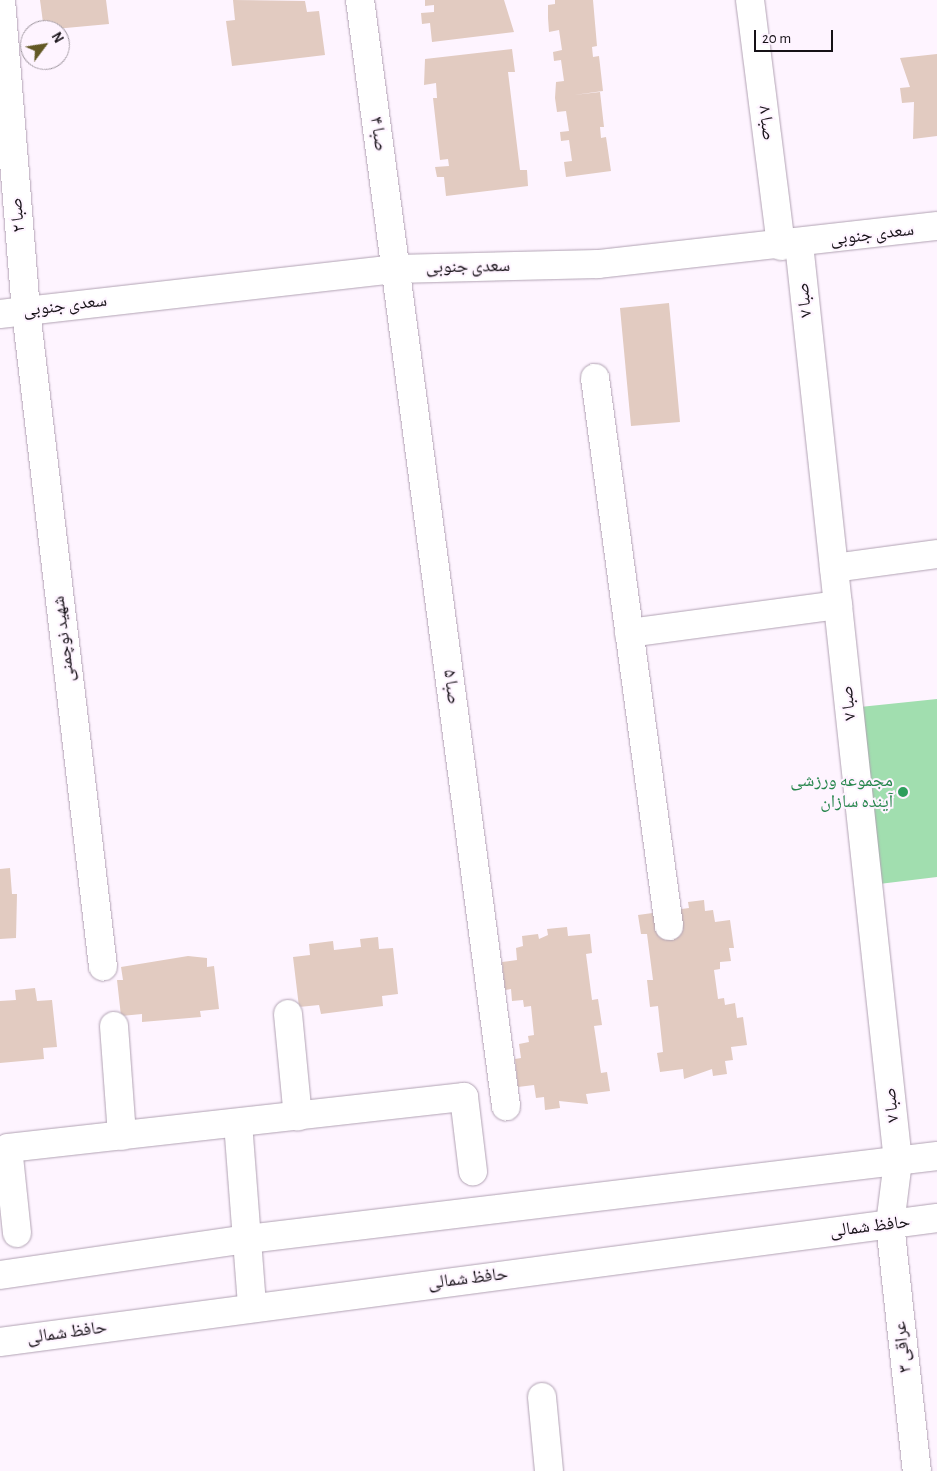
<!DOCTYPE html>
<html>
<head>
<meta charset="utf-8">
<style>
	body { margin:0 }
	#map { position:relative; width:937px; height:1471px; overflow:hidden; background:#fef4ff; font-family:"Alegreya Sans","Noto Naskh Arabic",sans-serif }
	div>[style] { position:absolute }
	.green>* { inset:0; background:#a1deaf }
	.building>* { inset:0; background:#e2cbc1 }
	.roads { filter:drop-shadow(0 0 1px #b1a2b3) drop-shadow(0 0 1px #b1a2b3) }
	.minor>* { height:28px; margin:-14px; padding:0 14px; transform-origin:14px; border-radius:14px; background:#fff }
	.dots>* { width:14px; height:14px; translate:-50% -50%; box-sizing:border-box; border:2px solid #fef4ff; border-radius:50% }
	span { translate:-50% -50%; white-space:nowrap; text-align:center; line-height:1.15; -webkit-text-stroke:4px #fef4ff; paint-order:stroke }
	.street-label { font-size:18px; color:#161117 }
	.leisure-label { font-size:18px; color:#27864d }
	.right { translate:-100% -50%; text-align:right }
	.north { position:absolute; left:20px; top:20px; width:50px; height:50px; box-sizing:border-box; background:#fef4ff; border:1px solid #a199a2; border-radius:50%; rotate:59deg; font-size:14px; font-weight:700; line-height:20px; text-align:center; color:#161117 }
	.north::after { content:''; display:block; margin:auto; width:18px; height:22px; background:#625824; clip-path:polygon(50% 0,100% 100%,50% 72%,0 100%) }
	.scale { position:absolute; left:754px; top:30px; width:79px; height:22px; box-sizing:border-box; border:2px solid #161117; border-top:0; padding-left:6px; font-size:15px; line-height:18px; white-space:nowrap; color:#161117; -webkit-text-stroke:4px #fef4ff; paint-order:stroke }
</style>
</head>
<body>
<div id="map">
	<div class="green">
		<div style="clip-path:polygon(937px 699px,937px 877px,879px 884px,860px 707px)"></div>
	</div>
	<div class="building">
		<div style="clip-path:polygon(40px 0,106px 0,109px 24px,44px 30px)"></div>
		<div style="clip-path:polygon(233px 0,305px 1px,307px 12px,319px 11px,325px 55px,232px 66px,226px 21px,235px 20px)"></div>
		<div style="clip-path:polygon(425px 0,504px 0,514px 32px,432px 42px,430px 23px,422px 24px,421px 13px,434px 12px,434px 5px,425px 6px)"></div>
		<div style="clip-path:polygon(555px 0,593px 0,597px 46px,592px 47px,593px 57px,599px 56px,603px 91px,574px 95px,600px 92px,604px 127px,600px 127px,601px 138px,606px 137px,611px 171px,566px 177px,564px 162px,572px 161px,569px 140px,561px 141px,560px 132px,569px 131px,566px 111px,557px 112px,555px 98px,556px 82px,564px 81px,561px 60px,554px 61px,553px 52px,562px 50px,559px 30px,549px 32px,548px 18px,548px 5px,555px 4px)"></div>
		<div style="clip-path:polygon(512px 49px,515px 72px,508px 72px,520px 170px,527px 170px,528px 186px,446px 196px,444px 177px,437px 177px,435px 167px,449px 166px,448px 159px,440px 160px,433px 98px,437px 98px,436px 83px,424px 85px,425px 59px)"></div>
		<div style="clip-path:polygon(937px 54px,937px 136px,913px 139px,914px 102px,902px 103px,900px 88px,910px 87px,900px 58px)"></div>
		<div style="clip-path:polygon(669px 303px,680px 422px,631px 426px,620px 308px)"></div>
		<div style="clip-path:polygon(10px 868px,12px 894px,17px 894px,16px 938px,0 939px,0 869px)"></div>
		<div style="clip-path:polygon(704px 900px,705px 911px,713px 910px,715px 922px,730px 920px,734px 948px,729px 948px,731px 961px,720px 962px,720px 969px,714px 970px,718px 999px,724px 998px,725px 1005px,735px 1003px,737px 1018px,743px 1017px,747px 1045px,731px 1047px,733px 1060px,725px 1061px,727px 1074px,713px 1076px,712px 1069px,684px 1079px,683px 1069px,660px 1072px,657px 1053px,663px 1052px,658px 1006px,650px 1007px,647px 980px,653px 980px,647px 934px,641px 934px,638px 915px,689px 908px,688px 902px)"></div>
		<div style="clip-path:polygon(567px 927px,568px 936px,590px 934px,592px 953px,586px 954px,592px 1000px,598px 999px,602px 1025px,594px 1026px,601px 1073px,607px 1072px,610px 1091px,586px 1094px,588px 1104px,559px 1101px,560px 1108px,545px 1110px,544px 1097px,536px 1098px,534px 1085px,518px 1087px,515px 1059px,521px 1058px,519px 1044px,529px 1042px,528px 1036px,534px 1035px,531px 1006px,524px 1007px,523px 1000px,512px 1001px,511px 989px,505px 990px,502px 962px,517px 960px,516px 948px,523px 946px,522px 936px,538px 934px,539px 939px,548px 935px,547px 929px)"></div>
		<div style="clip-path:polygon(378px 937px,379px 949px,393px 948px,398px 994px,382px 996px,383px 1006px,321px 1014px,319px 1005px,299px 1007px,293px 957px,310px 955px,309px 944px,333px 941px,334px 950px,361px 947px,360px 939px)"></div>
		<div style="clip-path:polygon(188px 956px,207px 958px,207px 967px,214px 966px,219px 1009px,200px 1011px,201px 1017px,142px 1022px,142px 1014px,121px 1016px,117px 980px,123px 980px,121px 967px)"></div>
		<div style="clip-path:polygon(35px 988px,37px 1001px,52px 1000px,57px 1047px,43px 1048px,44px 1059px,0 1063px,0 1001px,16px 1000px,15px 990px)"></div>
	</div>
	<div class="roads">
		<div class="minor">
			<div style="left:1px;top:0;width:312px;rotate:85.4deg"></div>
			<div style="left:26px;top:311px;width:660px;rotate:83.3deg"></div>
			<div style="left:360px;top:0;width:1116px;rotate:82.48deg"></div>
			<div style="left:750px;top:0;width:248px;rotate:82.8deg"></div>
			<div style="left:799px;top:244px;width:922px;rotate:83.84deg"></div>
			<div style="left:898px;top:1161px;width:64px;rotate:97.2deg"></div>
			<div style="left:890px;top:1224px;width:248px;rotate:83.8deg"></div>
			<div style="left:0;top:314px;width:399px;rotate:-6.5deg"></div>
			<div style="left:396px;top:269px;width:202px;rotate:-1.4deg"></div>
			<div style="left:598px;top:264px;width:341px;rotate:-6.4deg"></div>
			<div style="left:595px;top:378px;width:553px;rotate:82.31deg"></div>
			<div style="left:834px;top:568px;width:104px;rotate:-7.7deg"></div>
			<div style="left:629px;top:633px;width:211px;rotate:-7.6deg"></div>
			<div style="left:288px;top:1014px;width:103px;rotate:84.5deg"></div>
			<div style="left:114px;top:1026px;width:110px;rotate:85.8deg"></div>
			<div style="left:238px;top:1123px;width:185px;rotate:85.6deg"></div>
			<div style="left:17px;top:1233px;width:85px;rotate:-96deg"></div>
			<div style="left:8px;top:1148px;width:459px;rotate:-6.4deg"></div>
			<div style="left:464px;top:1097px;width:75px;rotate:83.1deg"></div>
			<div style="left:0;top:1275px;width:251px;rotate:-8.3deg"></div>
			<div style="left:248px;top:1239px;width:694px;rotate:-6.87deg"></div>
			<div style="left:0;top:1342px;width:945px;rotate:-7.54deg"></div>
			<div style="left:542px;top:1397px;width:74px;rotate:84.6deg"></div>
		</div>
	</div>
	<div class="dots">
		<div style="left:903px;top:792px;background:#2e9e5b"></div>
	</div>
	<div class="street-label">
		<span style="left:766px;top:123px;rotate:83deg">صبا ۸</span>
		<span style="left:378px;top:134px;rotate:82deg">صبا ۴</span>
		<span style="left:18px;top:215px;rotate:-95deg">صبا ۲</span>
		<span style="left:872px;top:235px;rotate:-7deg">سعدی جنوبی</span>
		<span style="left:468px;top:267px;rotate:-1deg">سعدی جنوبی</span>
		<span style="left:805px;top:300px;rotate:-96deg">صبا ۷</span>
		<span style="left:65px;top:306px;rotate:-7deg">سعدی جنوبی</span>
		<span style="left:64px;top:639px;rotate:-97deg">شهید نوچمنی</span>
		<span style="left:451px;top:687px;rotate:83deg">صبا ۵</span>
		<span style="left:849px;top:703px;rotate:-96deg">صبا ۷</span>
		<span style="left:892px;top:1105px;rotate:-96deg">صبا ۷</span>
		<span style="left:870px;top:1227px;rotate:-7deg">حافظ شمالی</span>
		<span style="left:468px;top:1279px;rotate:-7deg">حافظ شمالی</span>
		<span style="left:67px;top:1333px;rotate:-8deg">حافظ شمالی</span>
		<span style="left:903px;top:1347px;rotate:-96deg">عراقی ۳</span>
	</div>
	<div class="leisure-label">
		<span class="right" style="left:893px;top:792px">مجموعه ورزشی<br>آینده سازان</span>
	</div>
	<div class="north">N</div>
	<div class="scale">20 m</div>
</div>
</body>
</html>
